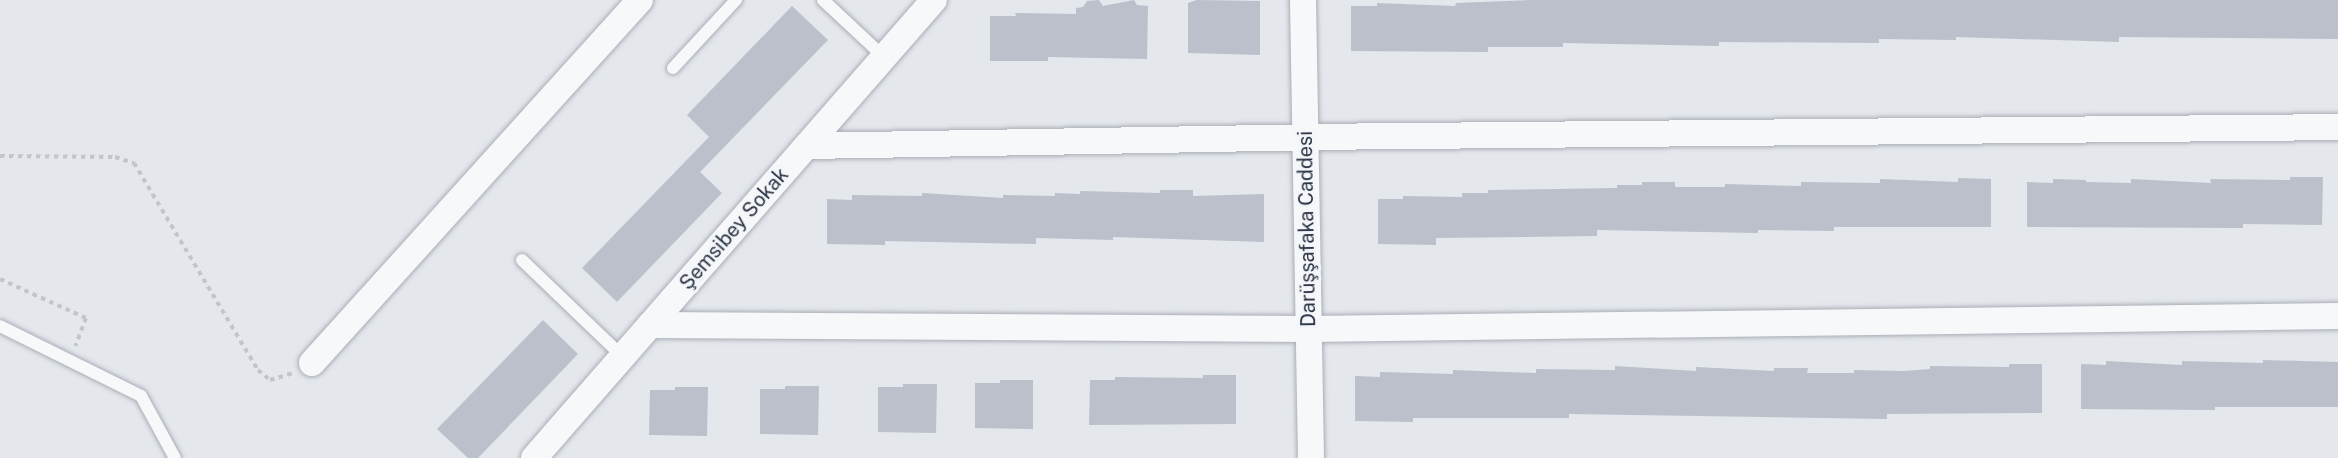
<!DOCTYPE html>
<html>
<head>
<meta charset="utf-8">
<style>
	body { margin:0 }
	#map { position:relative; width:2338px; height:458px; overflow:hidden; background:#e4e7ec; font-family:"Public Sans",sans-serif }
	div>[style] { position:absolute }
	.building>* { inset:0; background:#bbc0ca }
	.path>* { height:4px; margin-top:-2px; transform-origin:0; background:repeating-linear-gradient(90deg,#c2c5cb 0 4.5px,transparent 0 9px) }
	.roads { filter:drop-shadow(0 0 2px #a9aeb7) drop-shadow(0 0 2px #a9aeb7) }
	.lane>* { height:12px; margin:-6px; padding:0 6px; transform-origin:6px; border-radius:6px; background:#f7f8fa }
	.street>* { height:26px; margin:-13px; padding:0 13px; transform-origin:13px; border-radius:13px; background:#f7f8fa }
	span { translate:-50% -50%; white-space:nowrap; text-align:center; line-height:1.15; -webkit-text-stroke:6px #f4f6f9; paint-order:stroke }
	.street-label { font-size:20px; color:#2b3445 }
</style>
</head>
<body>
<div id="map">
	<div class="building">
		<div style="clip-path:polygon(1099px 0,1103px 6px,1134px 0,1137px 5px,1148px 6px,1147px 59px,1048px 57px,1048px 61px,990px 61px,990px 16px,1016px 16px,1015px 13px,1076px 14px,1076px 8px,1083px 7px,1087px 1px)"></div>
		<div style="clip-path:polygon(1197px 0,1260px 1px,1260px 55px,1188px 53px,1188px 3px)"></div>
		<div style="clip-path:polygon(1530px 0,2338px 0,2338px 39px,2119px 37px,2119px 42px,1956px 37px,1956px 40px,1879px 39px,1879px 43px,1719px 42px,1719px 46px,1563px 43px,1563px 47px,1488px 47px,1488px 52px,1351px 51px,1351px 6px,1377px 6px,1377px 3px,1455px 6px,1456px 3px)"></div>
		<div style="clip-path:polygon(792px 6px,828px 40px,700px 172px,722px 193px,617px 302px,582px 268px,709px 137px,687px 115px)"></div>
		<div style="clip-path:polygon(2290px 177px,2323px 177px,2322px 225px,2243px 224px,2243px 228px,2027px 227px,2027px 182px,2053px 183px,2053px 179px,2086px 180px,2086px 182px,2131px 183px,2131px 179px,2211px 183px,2210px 179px,2290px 180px)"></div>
		<div style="clip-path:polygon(1958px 178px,1991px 179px,1991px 227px,1834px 227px,1834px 231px,1758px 230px,1758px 233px,1597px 230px,1597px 236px,1436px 238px,1436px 245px,1378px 244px,1378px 199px,1403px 199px,1403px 196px,1462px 197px,1462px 193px,1488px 193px,1488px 190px,1617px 188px,1617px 185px,1642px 185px,1642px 182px,1675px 182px,1675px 187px,1725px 187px,1725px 184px,1801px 186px,1801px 182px,1880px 183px,1880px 179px,1958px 182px)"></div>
		<div style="clip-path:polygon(1160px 190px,1193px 190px,1193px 196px,1264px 194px,1264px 242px,1113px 237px,1113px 240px,1036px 238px,1036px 244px,885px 241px,885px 245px,827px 244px,827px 199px,852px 200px,852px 195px,922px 196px,922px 193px,1003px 198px,1003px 195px,1055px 196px,1055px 193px,1080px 194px,1080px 191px,1160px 193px)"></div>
		<div style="clip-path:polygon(543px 320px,578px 354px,478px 458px,468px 458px,437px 429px)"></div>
		<div style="clip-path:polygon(2263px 360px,2338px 362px,2338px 407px,2215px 407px,2215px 410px,2081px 409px,2081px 364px,2106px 365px,2106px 361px,2182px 365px,2182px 361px,2263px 363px)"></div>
		<div style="clip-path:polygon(2009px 364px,2042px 364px,2042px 413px,1887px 414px,1887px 419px,1569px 414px,1569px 418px,1413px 418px,1413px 422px,1355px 421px,1355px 376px,1380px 377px,1380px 372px,1453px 374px,1453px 370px,1536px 373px,1536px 369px,1615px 370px,1615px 366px,1696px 371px,1696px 367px,1774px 371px,1774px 368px,1808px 368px,1807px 373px,1854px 373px,1854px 370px,1904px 371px,1930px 369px,1930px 366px,2009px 367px)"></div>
		<div style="clip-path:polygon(1203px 375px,1236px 375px,1236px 424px,1089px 425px,1090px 380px,1115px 380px,1115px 377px,1203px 378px)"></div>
		<div style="clip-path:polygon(1000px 380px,1033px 380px,1033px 429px,975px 428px,975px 383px,1000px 383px)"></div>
		<div style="clip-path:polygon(903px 384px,937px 384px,936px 433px,878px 432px,878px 387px,903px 387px)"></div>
		<div style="clip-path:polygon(785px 386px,819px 386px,818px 435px,760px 434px,760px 389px,785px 389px)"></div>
		<div style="clip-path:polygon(675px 387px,708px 387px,707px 436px,649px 435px,650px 390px,675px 390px)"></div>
	</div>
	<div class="path">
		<div style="left:0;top:156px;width:115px;rotate:0.5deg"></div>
		<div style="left:115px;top:157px;width:20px;rotate:18deg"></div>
		<div style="left:134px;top:163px;width:241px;rotate:59.1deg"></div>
		<div style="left:258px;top:370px;width:16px;rotate:40deg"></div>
		<div style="left:270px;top:380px;width:24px;rotate:-17deg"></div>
		<div style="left:0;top:279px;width:94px;rotate:24.4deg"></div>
		<div style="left:86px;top:318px;width:30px;rotate:111deg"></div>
	</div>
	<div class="roads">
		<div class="lane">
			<div style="left:823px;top:0;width:83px;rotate:43.1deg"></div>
			<div style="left:673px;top:68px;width:93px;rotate:-47.2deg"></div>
			<div style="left:522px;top:260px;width:140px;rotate:43.8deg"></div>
			<div style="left:0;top:326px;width:157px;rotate:26.4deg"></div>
			<div style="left:141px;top:396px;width:71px;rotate:61.3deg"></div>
		</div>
		<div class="street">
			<div style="left:1303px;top:0;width:458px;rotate:89deg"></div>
			<div style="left:807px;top:146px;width:498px;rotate:-1deg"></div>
			<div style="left:1305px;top:137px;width:1033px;rotate:-0.55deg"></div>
			<div style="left:650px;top:325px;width:659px;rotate:0.35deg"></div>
			<div style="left:1309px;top:329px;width:1029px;rotate:-0.72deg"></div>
			<div style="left:312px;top:363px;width:489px;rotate:-47.9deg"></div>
			<div style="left:534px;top:458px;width:608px;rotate:-48.87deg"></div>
		</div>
	</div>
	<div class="street-label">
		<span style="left:734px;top:229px;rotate:-49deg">Şemsibey Sokak</span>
		<span style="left:1307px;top:229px;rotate:-91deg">Darüşşafaka Caddesi</span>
	</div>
</div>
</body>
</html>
